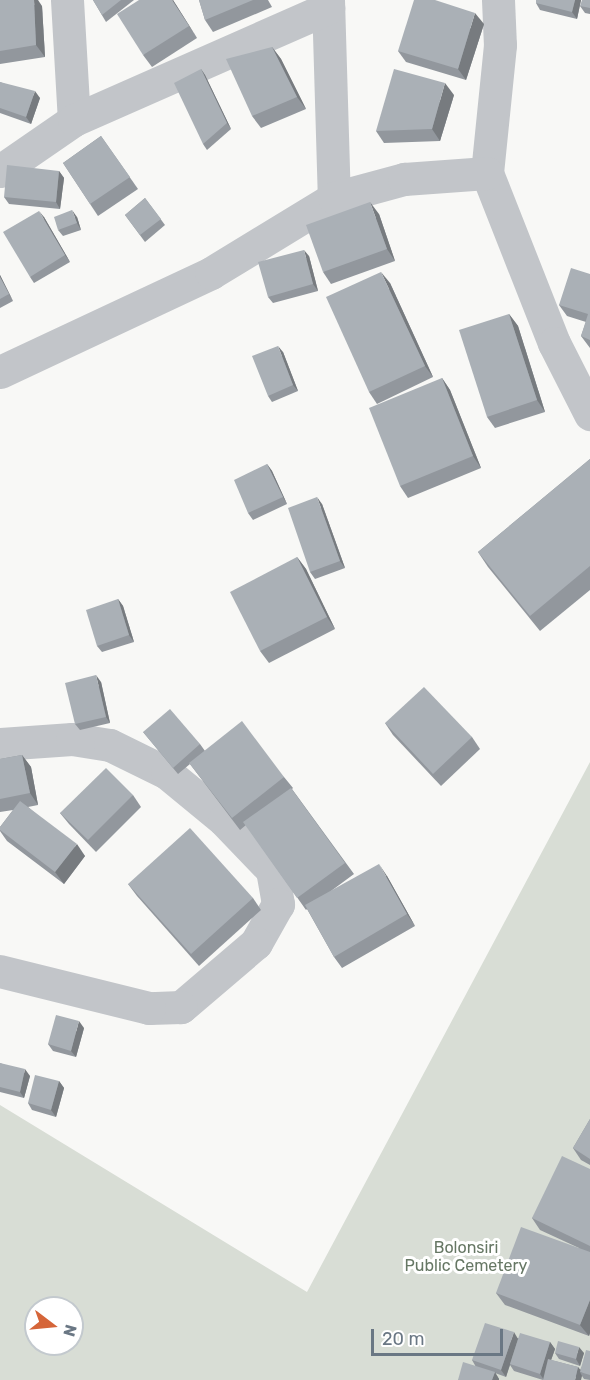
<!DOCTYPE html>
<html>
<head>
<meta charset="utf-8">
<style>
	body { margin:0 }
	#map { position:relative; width:590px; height:1380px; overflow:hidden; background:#f8f8f6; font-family:Rubik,sans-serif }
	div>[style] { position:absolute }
	.green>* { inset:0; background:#d8ddd5 }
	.street>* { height:33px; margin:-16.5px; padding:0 16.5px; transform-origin:16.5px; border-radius:16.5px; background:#c2c5c9 }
	.wall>* { inset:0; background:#92979d }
	.shaded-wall>* { inset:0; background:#777b7f }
	.building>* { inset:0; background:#aab0b6 }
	span { translate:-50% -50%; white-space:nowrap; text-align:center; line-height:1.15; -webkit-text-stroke:6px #fff; paint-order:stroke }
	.park-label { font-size:16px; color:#667764 }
	.north { position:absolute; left:24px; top:1296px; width:60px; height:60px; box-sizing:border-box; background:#fff; border:2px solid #c3c9ce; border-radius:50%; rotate:106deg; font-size:16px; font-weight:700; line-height:24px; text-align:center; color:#6a7784 }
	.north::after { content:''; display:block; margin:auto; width:21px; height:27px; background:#d56539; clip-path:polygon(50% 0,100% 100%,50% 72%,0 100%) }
	.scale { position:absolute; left:371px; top:1329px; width:132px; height:27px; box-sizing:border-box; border:3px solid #6a7784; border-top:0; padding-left:8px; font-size:18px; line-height:21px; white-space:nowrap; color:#6a7784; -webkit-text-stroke:4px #fff; paint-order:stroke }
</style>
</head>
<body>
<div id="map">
	<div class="green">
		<div style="clip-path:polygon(evenodd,590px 762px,590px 1380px,0 1380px,0 1105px,307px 1292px,590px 762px,36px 1308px,72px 1308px,72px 1344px,36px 1344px,36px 1308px)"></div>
	</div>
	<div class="street">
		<div style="left:67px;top:0;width:120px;rotate:86.7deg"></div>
		<div style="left:328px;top:0;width:198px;rotate:88.3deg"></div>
		<div style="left:498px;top:0;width:45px;rotate:87.5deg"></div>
		<div style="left:500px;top:45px;width:129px;rotate:95.8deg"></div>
		<div style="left:487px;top:173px;width:183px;rotate:68.5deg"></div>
		<div style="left:554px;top:343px;width:80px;rotate:63.1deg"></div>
		<div style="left:0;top:171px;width:90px;rotate:-34.6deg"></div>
		<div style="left:74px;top:120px;width:278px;rotate:-23.8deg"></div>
		<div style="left:0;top:372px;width:233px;rotate:-25.1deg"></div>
		<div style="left:211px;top:273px;width:144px;rotate:-31.4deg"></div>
		<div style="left:334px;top:198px;width:73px;rotate:-15.2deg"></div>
		<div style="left:404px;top:179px;width:83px;rotate:-4.1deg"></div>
		<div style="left:0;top:744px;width:72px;rotate:-4deg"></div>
		<div style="left:72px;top:739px;width:38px;rotate:9deg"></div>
		<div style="left:110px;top:745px;width:64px;rotate:26.2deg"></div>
		<div style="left:167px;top:773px;width:74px;rotate:39.5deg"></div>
		<div style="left:224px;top:820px;width:69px;rotate:46.2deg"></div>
		<div style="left:272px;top:870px;width:35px;rotate:80deg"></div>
		<div style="left:278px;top:904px;width:45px;rotate:119.4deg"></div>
		<div style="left:256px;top:943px;width:99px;rotate:139.5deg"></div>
		<div style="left:181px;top:1007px;width:32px;rotate:178deg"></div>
		<div style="left:149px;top:1008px;width:154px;rotate:-166.1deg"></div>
	</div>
	<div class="wall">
		<div style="clip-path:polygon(0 0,42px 6px,45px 57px,0 64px)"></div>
		<div style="clip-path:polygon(93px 0,134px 0,106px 22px)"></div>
		<div style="clip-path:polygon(173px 0,197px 38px,152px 67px,143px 55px)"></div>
		<div style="clip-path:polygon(199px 0,268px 0,272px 7px,213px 32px,205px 20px)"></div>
		<div style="clip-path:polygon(581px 0,577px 19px,540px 10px,536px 3px)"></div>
		<div style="clip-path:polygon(590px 0,590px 14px,585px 13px,580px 6px)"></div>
		<div style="clip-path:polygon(484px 24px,466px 80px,406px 62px,398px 51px)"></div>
		<div style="clip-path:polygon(272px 47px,281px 59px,306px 109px,261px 128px,252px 116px)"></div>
		<div style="clip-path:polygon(201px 69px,205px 75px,231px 129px,207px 150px,203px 144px)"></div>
		<div style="clip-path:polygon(0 82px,40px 98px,31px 124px,0 113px)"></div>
		<div style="clip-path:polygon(454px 95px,440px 141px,384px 143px,376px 131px)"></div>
		<div style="clip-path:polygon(101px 136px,138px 189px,98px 216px,63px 163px)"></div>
		<div style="clip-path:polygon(59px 171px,64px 178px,60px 209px,9px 204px,4px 197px)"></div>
		<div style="clip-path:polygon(145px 198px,165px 225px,145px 242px,125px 215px)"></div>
		<div style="clip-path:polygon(379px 214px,395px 261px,331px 284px,323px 272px)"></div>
		<div style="clip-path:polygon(44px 217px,70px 262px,34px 283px,30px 277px)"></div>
		<div style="clip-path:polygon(77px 217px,81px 230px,63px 236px,58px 230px)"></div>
		<div style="clip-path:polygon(309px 256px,318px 291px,273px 303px,268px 297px)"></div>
		<div style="clip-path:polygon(590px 274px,590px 348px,581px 336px,586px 322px,567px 316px,559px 305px)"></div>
		<div style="clip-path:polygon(0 275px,13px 301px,0 308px)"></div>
		<div style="clip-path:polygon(390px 283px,433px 377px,377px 404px,369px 392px)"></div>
		<div style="clip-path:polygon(509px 314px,518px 326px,545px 412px,495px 428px,487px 417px)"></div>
		<div style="clip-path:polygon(283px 352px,298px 391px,272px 402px,268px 396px)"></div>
		<div style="clip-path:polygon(442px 378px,450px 390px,481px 468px,408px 498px,400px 486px)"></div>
		<div style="clip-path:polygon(590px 459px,590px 590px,540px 631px,488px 567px,478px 552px)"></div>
		<div style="clip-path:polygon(267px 464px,272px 471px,287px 504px,253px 520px,248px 513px)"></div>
		<div style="clip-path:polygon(322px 504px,345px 568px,315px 579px,310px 572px)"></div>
		<div style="clip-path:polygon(297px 557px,306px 569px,335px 629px,269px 663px,260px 651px)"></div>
		<div style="clip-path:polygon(118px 599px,123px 606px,134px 642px,102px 652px,97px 646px)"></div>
		<div style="clip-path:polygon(101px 682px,110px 723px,80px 730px,75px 724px)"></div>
		<div style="clip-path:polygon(385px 723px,472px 737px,480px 749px,441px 786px,393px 735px)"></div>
		<div style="clip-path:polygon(143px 732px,200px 744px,205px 751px,284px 777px,293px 788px,292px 789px,354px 874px,331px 891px,387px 876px,415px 926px,342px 968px,334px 957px,307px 909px,306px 910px,246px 825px,240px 830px,190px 764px,178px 774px)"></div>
		<div style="clip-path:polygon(22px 755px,31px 767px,38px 805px,28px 807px,85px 856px,64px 884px,7px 841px,0 831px,0 827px,13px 810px,0 812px,0 759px)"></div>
		<div style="clip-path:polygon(133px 795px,141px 807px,96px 852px,69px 824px,60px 813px)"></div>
		<div style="clip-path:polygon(128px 884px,253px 898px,261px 910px,199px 966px,137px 896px)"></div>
		<div style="clip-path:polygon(84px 1028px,76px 1057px,53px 1051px,48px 1044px)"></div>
		<div style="clip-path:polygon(0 1063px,30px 1076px,24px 1098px,0 1092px)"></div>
		<div style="clip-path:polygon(59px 1081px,64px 1088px,56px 1117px,32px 1110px,28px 1103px)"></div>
		<div style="clip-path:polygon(590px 1119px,590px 1165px,581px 1160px,573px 1148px)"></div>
		<div style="clip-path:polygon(590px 1169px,590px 1333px,589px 1336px,505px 1305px,496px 1293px,579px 1248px,540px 1230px,532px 1218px)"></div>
		<div style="clip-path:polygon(518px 1338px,550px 1342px,555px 1349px,551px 1360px,578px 1367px,580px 1370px,590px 1351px,590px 1380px,584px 1379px,582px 1376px,543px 1380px,514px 1371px,510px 1365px,506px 1377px,495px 1373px,499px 1379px,499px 1380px,458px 1380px,476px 1367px,472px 1360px)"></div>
		<div style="clip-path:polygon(555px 1353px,584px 1353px,580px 1366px,559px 1359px)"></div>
	</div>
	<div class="shaded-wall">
		<div style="clip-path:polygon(34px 0,38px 0,42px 6px,45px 57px,36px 45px)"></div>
		<div style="clip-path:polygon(172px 0,173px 0,197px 38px,189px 26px)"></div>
		<div style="clip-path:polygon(575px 0,581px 0,577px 19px,572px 12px)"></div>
		<div style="clip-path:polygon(475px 13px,484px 24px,466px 80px,458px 69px)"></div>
		<div style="clip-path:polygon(272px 47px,281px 59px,306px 109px,297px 97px)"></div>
		<div style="clip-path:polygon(201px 69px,205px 75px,231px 129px,227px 123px)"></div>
		<div style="clip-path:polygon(445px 83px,454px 95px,440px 141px,432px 129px)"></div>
		<div style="clip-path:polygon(35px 91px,40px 98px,31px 124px,26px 117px)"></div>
		<div style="clip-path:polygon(59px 171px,64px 178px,60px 209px,56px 202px)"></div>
		<div style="clip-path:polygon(370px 202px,379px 214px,395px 261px,387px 249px)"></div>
		<div style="clip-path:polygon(72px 210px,77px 217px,81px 230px,77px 223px)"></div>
		<div style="clip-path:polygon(39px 211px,44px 217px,70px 262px,65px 255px)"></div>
		<div style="clip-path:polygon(304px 250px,309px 256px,318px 291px,313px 284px)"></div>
		<div style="clip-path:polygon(381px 272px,390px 283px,433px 377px,425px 366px)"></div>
		<div style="clip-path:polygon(0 275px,13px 301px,9px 294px,0 277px)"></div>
		<div style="clip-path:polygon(509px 314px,518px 326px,545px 412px,537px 400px)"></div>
		<div style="clip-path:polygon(278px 346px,283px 352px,298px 391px,293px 385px)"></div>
		<div style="clip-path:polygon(442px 378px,450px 390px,481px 468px,473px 456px)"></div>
		<div style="clip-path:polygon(267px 464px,272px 471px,287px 504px,283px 497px)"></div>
		<div style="clip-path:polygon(317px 497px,322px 504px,345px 568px,340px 561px)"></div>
		<div style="clip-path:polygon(297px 557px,306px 569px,335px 629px,327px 617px)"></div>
		<div style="clip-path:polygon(118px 599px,123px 606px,134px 642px,129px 635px)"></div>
		<div style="clip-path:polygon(96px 675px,101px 682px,110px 723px,106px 717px)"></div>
		<div style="clip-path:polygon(22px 755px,31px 767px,38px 805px,30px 793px)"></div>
		<div style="clip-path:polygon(77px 844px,85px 856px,64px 884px,55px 872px)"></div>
		<div style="clip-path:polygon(379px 864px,387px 876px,415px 926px,407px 914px)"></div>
		<div style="clip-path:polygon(79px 1021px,84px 1028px,76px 1057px,71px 1051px)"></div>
		<div style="clip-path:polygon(25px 1069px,30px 1076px,24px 1098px,20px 1092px)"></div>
		<div style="clip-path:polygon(59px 1081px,64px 1088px,56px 1117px,51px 1110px)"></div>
		<div style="clip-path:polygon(590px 1300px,590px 1333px,589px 1336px,580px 1325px)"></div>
		<div style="clip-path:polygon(514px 1332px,518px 1339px,506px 1377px,501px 1370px)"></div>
		<div style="clip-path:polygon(550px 1342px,555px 1349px,544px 1380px,540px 1374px)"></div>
		<div style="clip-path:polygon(579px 1347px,584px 1353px,580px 1366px,576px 1359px)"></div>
		<div style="clip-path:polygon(578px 1367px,583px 1373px,580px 1372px,582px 1376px,581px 1380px,575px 1380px)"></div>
		<div style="clip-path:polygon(495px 1372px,499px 1379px,499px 1380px,492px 1380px)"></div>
	</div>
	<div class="building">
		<div style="clip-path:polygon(0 0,34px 0,36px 45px,0 51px)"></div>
		<div style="clip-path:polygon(93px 0,121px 0,102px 15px)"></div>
		<div style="clip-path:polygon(139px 0,172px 0,189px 26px,143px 55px,117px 14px)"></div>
		<div style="clip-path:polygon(199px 0,253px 0,205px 20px)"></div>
		<div style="clip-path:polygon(414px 0,435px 0,475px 13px,458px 69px,398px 51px)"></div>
		<div style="clip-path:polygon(536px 0,575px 0,572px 12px,536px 3px)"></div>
		<div style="clip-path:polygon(582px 0,590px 0,590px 8px,580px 6px)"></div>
		<div style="clip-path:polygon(272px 47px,297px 97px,252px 116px,226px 59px)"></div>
		<div style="clip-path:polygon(201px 69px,227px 123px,203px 144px,174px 83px)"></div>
		<div style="clip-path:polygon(394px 69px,445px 83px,432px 129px,376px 131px)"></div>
		<div style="clip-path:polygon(0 82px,35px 91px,26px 117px,0 108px)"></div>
		<div style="clip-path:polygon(101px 136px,130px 177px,90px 204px,63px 163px)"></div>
		<div style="clip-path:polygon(7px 165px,59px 171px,56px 202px,4px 197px)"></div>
		<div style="clip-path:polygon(145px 198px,161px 219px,140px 235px,125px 215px)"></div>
		<div style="clip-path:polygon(370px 202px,387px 249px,323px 272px,306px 225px)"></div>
		<div style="clip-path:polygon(72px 210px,77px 223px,58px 230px,54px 217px)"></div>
		<div style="clip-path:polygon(39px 211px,65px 255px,30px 277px,3px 232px)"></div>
		<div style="clip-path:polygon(304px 250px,313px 284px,268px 297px,258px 262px)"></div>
		<div style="clip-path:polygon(571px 268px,590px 274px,590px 340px,581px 336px,588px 314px,559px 305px)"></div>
		<div style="clip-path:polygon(381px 272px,425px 366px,369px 392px,326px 297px)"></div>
		<div style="clip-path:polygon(0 277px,9px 294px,0 299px)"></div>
		<div style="clip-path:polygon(509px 314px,537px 400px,487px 417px,459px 330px)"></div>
		<div style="clip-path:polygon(278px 346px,293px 385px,268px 396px,252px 356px)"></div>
		<div style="clip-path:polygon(442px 378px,473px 456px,400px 486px,369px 408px)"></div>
		<div style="clip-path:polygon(590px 459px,590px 566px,530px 616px,478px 552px)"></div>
		<div style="clip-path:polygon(267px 464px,283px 497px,248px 513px,234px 480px)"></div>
		<div style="clip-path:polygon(317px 497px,340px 561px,310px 572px,288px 508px)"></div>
		<div style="clip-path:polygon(297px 557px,327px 617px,260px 651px,230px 592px)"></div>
		<div style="clip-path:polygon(118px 599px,129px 635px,97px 646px,86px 610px)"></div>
		<div style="clip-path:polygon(96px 675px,106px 717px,75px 724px,65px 683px)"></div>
		<div style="clip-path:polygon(424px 687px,472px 737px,433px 774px,385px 723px)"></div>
		<div style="clip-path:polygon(170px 709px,200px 744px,173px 768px,143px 732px)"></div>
		<div style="clip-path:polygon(242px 721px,284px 777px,232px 818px,189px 763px)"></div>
		<div style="clip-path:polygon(22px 755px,30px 793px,0 799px,0 759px)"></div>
		<div style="clip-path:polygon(106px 768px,133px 795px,88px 840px,60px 813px)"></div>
		<div style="clip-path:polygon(291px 788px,345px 863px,297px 898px,243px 822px)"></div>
		<div style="clip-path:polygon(20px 801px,77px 844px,55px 872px,0 830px,0 827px)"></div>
		<div style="clip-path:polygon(190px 828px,253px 898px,191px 954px,128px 884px)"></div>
		<div style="clip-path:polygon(379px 864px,407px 914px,334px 957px,305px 905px)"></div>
		<div style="clip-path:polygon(56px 1015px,79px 1021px,71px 1051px,48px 1044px)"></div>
		<div style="clip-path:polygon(0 1063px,25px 1069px,20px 1092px,0 1087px)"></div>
		<div style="clip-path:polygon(35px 1075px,59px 1081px,51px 1110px,28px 1103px)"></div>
		<div style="clip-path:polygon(590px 1119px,590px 1159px,573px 1148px)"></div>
		<div style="clip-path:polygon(562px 1156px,590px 1169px,590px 1246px,532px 1218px)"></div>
		<div style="clip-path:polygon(521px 1227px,590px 1252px,590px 1300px,580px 1325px,496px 1293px)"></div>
		<div style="clip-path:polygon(485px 1323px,514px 1332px,501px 1370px,472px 1360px)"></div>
		<div style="clip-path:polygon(520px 1333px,550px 1342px,540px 1374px,510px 1364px)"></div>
		<div style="clip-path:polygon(558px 1341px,579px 1347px,576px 1359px,555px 1353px)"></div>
		<div style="clip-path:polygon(586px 1350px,590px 1351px,590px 1375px,580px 1372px)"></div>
		<div style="clip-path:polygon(548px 1359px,578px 1367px,575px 1380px,543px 1380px)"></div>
		<div style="clip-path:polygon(463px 1362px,495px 1372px,492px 1380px,458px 1380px)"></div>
	</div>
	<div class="park-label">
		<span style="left:466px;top:1257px">Bolonsiri<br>Public Cemetery</span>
	</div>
	<div class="north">N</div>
	<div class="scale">20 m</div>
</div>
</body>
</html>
